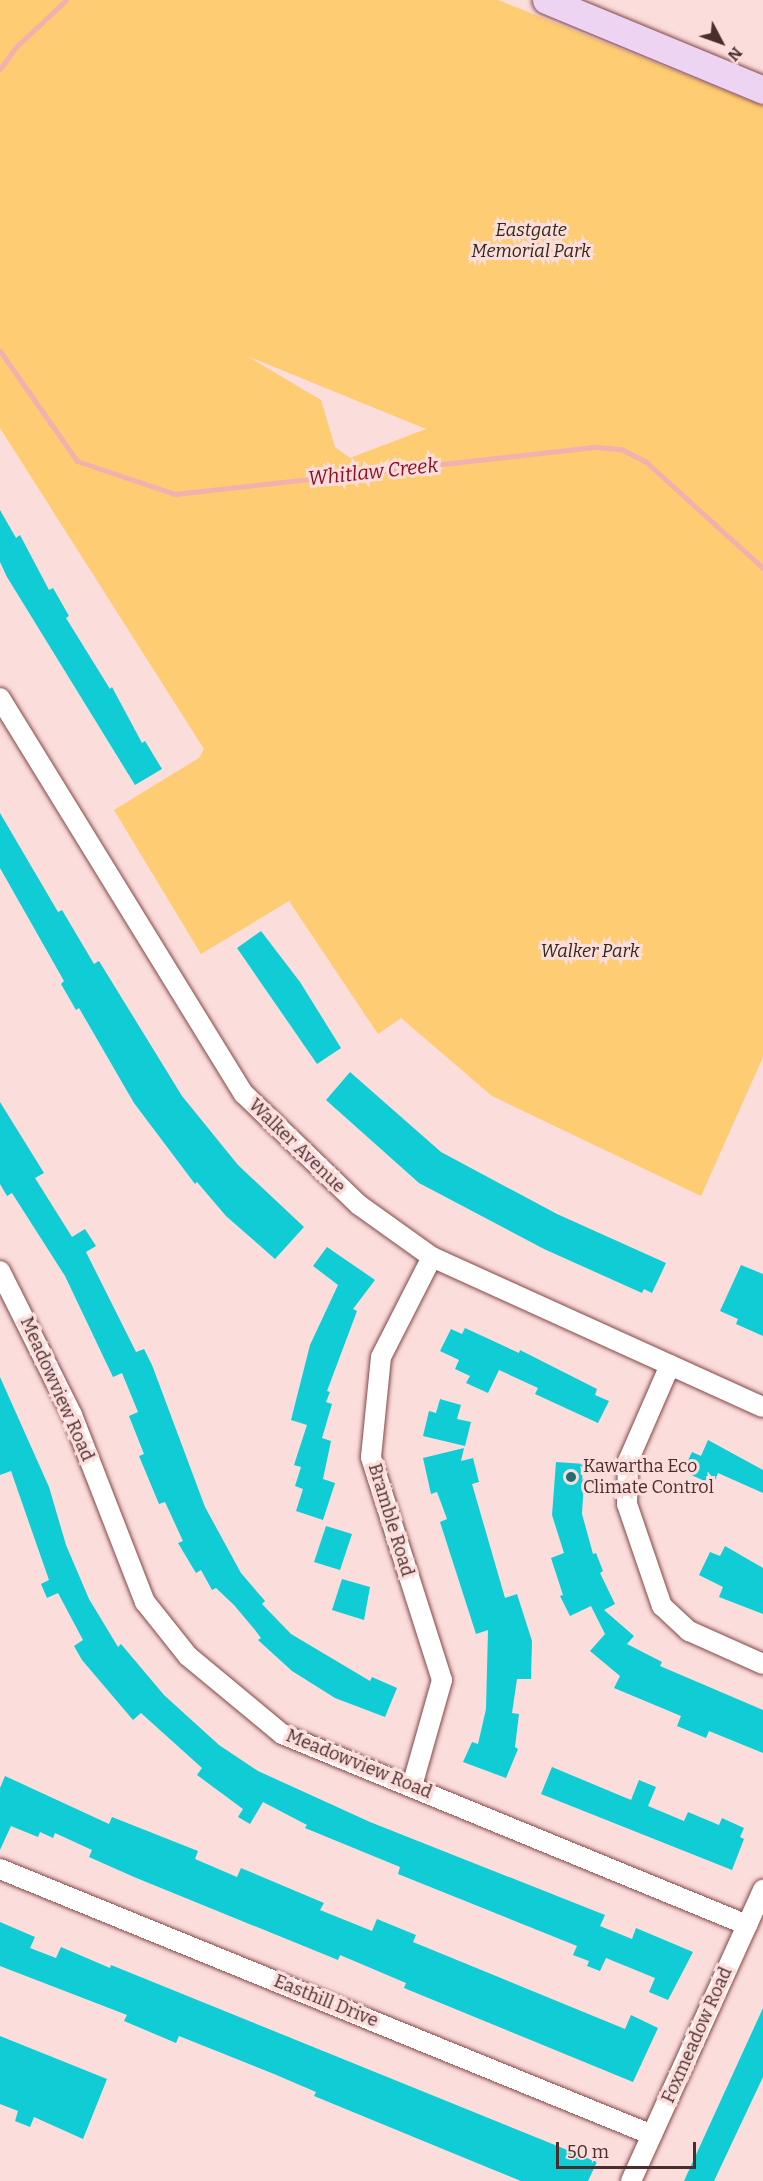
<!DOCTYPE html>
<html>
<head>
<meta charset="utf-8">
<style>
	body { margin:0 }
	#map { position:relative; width:763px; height:2181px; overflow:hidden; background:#fbdddc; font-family:Bitter,serif }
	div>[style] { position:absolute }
	.green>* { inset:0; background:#fecc72 }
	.stream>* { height:5px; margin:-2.5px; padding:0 2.5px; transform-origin:2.5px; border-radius:2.5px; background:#f2b0ae }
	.building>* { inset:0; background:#0fccd5 }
	.roads { filter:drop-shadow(0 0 2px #854747) drop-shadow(0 0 2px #854747) }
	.street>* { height:20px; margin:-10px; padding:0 10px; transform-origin:10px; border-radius:10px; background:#fff }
	.secondary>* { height:27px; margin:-13.5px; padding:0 13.5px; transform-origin:13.5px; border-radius:13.5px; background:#ecd4f2 }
	.dots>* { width:16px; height:16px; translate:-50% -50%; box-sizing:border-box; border:3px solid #fbdddc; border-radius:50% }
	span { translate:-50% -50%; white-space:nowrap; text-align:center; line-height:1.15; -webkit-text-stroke:6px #fbdddc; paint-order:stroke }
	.park-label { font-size:18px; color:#322817; font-style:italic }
	.street-label { font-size:18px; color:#4a2e2d }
	.poi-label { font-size:18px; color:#4a2e2d }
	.left { translate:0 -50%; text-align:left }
	.water-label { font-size:20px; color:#8f0e24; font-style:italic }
	.north { position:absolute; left:691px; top:12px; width:60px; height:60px; -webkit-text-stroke:4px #fbdddc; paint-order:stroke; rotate:131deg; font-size:16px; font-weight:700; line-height:24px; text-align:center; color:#4a2e2d }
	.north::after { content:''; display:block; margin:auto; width:21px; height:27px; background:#4a2e2d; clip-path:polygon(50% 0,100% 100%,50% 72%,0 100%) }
	.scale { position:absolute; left:556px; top:2142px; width:140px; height:27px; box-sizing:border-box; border:3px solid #4a2e2d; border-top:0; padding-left:8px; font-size:18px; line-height:21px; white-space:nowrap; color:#4a2e2d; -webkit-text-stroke:4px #fbdddc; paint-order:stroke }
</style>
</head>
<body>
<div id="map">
	<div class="green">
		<div style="clip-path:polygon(evenodd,0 0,498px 0,763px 106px,763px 1057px,701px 1196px,492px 1096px,401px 1018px,378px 1034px,289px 901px,201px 954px,114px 810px,199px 758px,204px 749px,0 428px,0 0,247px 356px,426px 429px,350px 458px,335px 447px,321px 400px,247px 356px)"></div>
	</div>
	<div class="stream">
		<div style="left:0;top:69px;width:29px;rotate:-54deg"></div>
		<div style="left:17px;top:46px;width:67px;rotate:-43.2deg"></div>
		<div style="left:0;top:351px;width:134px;rotate:55deg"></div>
		<div style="left:77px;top:461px;width:103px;rotate:18.6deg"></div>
		<div style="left:175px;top:494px;width:424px;rotate:-6.4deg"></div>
		<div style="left:596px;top:447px;width:25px;rotate:5deg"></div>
		<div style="left:621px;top:449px;width:27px;rotate:27deg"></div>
		<div style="left:645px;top:461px;width:159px;rotate:42.2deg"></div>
	</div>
	<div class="building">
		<div style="clip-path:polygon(0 510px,16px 538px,20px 535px,49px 590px,53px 588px,69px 616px,66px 618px,110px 689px,112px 687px,142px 743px,145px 741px,162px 769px,135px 785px,7px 577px,0 562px)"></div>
		<div style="clip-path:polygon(0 813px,58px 912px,62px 910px,94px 964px,99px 961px,182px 1096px,238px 1165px,304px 1227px,275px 1259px,226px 1216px,197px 1182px,195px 1184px,134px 1103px,79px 1008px,76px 1010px,61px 984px,64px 981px,0 868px)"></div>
		<div style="clip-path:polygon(261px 931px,300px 982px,341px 1048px,317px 1064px,237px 948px)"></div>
		<div style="clip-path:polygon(350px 1072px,441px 1152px,557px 1214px,666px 1263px,652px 1293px,644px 1289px,642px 1293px,544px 1249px,419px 1183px,326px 1100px)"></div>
		<div style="clip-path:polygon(0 1102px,44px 1173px,35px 1178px,72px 1237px,85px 1229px,96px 1246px,86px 1252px,136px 1352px,144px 1349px,152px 1365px,205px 1507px,241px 1573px,265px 1601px,262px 1604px,291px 1634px,370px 1681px,372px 1677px,397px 1688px,385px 1717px,335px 1698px,292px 1671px,258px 1640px,261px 1638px,255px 1630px,234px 1605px,216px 1588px,212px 1590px,201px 1570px,196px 1573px,178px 1543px,183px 1541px,165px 1502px,159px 1504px,139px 1456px,144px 1454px,129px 1416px,138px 1412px,122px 1373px,113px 1377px,65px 1276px,12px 1193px,7px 1196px,0 1184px)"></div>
		<div style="clip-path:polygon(327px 1247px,375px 1280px,353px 1309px,357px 1311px,327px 1391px,330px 1392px,326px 1402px,332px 1404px,322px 1438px,331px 1441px,323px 1479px,335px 1483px,323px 1520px,296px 1511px,303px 1489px,295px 1486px,301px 1467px,294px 1465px,307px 1425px,291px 1420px,310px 1345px,338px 1285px,313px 1266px)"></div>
		<div style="clip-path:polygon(741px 1265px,763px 1274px,763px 1336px,736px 1324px,738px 1319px,720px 1311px)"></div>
		<div style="clip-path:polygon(465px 1328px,519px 1353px,520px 1350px,597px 1389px,595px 1395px,609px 1401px,598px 1423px,535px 1394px,538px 1388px,499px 1370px,488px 1393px,466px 1383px,470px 1376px,455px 1369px,459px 1360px,440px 1351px,451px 1329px,462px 1334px)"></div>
		<div style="clip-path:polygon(0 1377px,49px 1487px,66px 1545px,89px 1599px,118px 1647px,121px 1644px,164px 1695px,219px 1745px,258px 1771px,370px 1822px,605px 1915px,600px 1926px,632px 1939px,636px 1928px,693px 1952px,668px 2000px,649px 1992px,655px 1978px,606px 1958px,600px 1971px,587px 1966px,589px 1961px,573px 1955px,577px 1946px,398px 1874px,400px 1867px,305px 1828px,307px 1825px,263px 1802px,250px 1824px,238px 1817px,243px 1809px,197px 1775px,202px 1768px,141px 1713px,133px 1720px,82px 1660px,74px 1646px,83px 1640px,58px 1593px,47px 1598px,41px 1584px,49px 1580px,11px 1471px,0 1475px)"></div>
		<div style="clip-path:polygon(440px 1399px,461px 1405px,457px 1419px,471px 1422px,465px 1446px,423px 1436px,429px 1411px,436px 1413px)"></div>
		<div style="clip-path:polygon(708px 1440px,763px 1470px,763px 1493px,718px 1473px,713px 1485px,683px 1471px,692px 1452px,701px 1456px)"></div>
		<div style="clip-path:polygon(464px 1448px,461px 1461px,473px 1458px,479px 1482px,472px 1484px,505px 1598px,517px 1594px,532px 1641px,531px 1679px,517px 1679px,512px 1713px,519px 1714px,515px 1747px,518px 1749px,506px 1778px,463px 1762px,472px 1742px,478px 1744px,486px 1709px,488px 1630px,476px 1634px,440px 1522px,447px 1519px,437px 1492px,431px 1494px,423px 1458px)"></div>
		<div style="clip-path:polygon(556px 1462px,585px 1464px,582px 1514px,593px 1554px,596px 1553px,603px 1571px,600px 1573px,615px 1604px,604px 1610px,634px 1636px,627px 1644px,662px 1662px,660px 1666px,763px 1710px,763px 1753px,709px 1731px,706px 1738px,677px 1726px,681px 1716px,614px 1688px,620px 1676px,590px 1651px,605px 1634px,591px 1606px,570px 1616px,560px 1596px,563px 1595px,551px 1558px,564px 1553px,552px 1515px)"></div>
		<div style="clip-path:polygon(326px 1526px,352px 1534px,340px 1570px,314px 1562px)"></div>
		<div style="clip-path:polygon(725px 1546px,763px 1568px,763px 1614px,719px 1597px,723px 1587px,699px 1575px,710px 1552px,720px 1556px)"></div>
		<div style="clip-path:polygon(342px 1579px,370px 1587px,364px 1620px,332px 1610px)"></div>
		<div style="clip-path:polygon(552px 1767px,631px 1800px,639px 1780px,656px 1787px,648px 1806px,684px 1821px,688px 1812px,719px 1825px,722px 1818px,744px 1828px,740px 1837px,744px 1839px,732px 1870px,541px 1794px)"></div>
		<div style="clip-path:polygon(5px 1776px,109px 1824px,112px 1817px,198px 1851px,195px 1859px,237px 1877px,241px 1868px,324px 1903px,320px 1910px,372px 1931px,377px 1919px,416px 1935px,413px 1942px,625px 2029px,631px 2015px,658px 2028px,633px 2082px,404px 1988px,406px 1983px,340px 1955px,338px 1960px,134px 1877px,89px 1857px,92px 1850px,55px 1833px,53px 1838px,40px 1832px,38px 1837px,11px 1826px,0 1850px,0 1788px)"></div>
		<div style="clip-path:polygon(0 1922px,35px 1937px,30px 1948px,56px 1958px,61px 1947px,110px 1968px,111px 1965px,597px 2162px,588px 2181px,521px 2181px,489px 2168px,314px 2096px,316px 2092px,274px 2074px,179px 2036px,176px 2043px,124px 2021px,127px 2015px,0 1966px)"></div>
		<div style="clip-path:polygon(763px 2008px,763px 2077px,714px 2181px,684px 2181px)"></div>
		<div style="clip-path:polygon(0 2036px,107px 2079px,83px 2139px,34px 2117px,30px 2127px,15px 2121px,18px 2111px,0 2104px)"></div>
	</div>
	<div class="roads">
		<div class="street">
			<div style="left:0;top:698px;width:465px;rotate:58.4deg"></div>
			<div style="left:244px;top:1094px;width:160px;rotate:44deg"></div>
			<div style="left:359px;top:1205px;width:90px;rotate:35.5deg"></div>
			<div style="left:432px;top:1257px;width:363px;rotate:24.4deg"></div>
			<div style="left:0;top:1271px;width:161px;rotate:63.4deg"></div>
			<div style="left:72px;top:1415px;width:201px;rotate:68.7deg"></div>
			<div style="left:145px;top:1602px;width:69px;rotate:51.5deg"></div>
			<div style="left:188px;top:1656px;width:122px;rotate:39.7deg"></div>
			<div style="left:282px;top:1734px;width:503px;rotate:22.33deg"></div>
			<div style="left:670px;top:1365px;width:105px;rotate:113.6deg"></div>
			<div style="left:628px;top:1461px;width:43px;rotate:91.3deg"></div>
			<div style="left:627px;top:1504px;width:108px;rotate:71.1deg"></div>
			<div style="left:662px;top:1606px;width:37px;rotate:43deg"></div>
			<div style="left:689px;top:1631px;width:81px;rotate:24deg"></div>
			<div style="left:412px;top:1786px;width:110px;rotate:-74.2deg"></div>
			<div style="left:442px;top:1680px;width:234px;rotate:-107.7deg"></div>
			<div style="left:371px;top:1457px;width:100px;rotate:-84.3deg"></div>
			<div style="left:381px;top:1357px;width:112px;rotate:-63deg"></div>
			<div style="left:0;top:1869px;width:704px;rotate:22.19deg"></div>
			<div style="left:631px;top:2181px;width:320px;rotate:-65.6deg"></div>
		</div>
		<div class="secondary">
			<div style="left:546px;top:0;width:235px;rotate:22.5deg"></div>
		</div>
	</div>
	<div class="dots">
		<div style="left:571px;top:1477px;background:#226e72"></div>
	</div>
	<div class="park-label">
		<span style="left:531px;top:241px">Eastgate<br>Memorial Park</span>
		<span style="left:590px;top:951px">Walker Park</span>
	</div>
	<div class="street-label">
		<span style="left:297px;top:1146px;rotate:44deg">Walker Avenue</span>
		<span style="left:57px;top:1389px;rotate:66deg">Meadowview Road</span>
		<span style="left:391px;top:1520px;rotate:73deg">Bramble Road</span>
		<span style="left:359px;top:1764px;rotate:22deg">Meadowview Road</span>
		<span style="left:326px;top:2001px;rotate:22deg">Easthill Drive</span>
		<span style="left:697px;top:2035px;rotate:-66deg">Foxmeadow Road</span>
	</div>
	<div class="poi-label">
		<span class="left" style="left:583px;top:1477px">Kawartha Eco<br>Climate Control</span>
	</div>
	<div class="water-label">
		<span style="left:373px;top:472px;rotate:-6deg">Whitlaw Creek</span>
	</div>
	<div class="north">N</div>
	<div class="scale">50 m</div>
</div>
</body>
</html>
